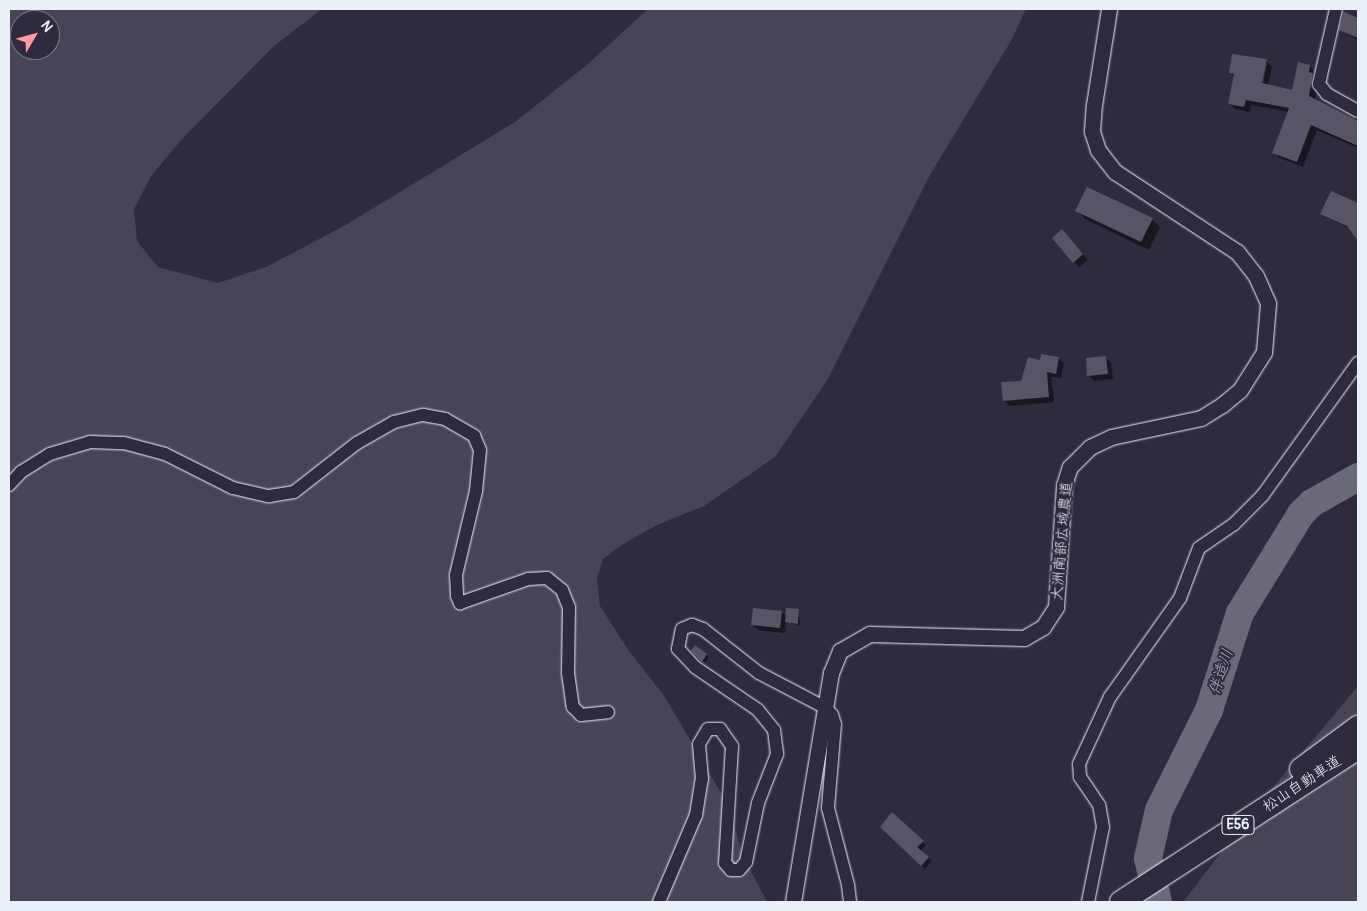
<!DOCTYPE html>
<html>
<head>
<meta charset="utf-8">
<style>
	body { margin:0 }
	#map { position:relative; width:1367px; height:911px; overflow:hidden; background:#2f2a3d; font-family:Pangolin,"Klee One",sans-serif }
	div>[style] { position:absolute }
	.green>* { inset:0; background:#464455 }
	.shadow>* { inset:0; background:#0007 }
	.river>* { height:28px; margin:-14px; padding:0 14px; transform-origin:14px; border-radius:14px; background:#696978 }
	.building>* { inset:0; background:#575565 }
	.roads { filter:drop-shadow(0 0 1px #e8f1f8) drop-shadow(0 0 1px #e8f1f8) }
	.minor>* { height:12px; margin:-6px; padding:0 6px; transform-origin:6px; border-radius:6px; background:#2f2a3d }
	.tertiary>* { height:15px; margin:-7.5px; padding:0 7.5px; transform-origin:7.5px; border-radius:7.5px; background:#2f2a3d }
	.motorway>* { height:22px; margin:-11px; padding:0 11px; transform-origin:11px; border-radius:11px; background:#2f2a3d }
	span { translate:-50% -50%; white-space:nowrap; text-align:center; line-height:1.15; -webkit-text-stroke:4px #2f2a3d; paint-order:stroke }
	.shield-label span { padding:1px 4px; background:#2f2a3d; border:1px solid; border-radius:4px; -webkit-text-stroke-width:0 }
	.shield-label { font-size:14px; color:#e8f1f8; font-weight:700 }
	.street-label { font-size:15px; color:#e8f1f8 }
	.water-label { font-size:16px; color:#afb4be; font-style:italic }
	.frame { position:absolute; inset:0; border:10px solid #e8f1f8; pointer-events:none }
	.north { position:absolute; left:10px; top:10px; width:50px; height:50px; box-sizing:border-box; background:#2f2a3d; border:1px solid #797a88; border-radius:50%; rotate:53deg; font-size:14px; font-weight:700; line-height:20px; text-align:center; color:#e8f1f8 }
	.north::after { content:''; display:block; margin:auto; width:18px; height:22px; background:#ff9aa2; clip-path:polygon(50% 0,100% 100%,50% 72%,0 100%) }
</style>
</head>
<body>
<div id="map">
	<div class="green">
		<div style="clip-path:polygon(evenodd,9px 9px,322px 9px,274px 46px,181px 140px,151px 176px,134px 209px,137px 241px,158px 267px,218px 283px,266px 267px,344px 226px,515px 122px,588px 64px,648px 9px,1026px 9px,1011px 41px,931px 173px,828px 379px,775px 457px,704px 506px,659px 524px,623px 544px,603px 559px,597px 579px,600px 606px,629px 651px,665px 697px,728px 805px,743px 855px,767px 902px,9px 902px,9px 9px,20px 20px,50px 20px,50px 50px,20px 50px,20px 20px)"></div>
		<div style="clip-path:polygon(1358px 686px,1358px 902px,1183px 902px,1249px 816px)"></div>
	</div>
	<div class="shadow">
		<div style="clip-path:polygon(1344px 14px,1358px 19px,1358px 40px,1341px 30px)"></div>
		<div style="clip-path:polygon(evenodd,1266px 61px,1272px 67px,1268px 86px,1293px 91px,1310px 66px,1319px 80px,1315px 100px,1358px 122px,1358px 148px,1317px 130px,1303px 167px,1280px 158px,1274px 153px,1289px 112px,1251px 105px,1250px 112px,1235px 109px,1229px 103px,1234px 77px,1230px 72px,1266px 61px,1265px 64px,1267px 64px,1262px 90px,1260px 89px,1265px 64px)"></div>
		<div style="clip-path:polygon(1356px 203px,1358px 239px,1352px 230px,1322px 214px)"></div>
		<div style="clip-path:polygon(1077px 211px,1152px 219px,1160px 227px,1149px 250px,1085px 219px)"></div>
		<div style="clip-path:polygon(1067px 236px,1088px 260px,1079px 267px,1074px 262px)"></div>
		<div style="clip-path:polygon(1058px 358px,1064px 363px,1061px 378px,1051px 377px,1054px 402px,1009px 406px,1004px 400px,1041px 362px)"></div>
		<div style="clip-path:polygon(1106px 358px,1111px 363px,1113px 379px,1094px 381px,1089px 375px)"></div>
		<div style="clip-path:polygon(799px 611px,800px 625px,786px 622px,785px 633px,758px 630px,753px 624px,782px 612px,787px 617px)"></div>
		<div style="clip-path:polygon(693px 651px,707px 655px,709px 657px,705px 663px)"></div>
		<div style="clip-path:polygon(893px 814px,926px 845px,920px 851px,932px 861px,925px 869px,882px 827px)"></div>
	</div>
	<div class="river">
		<div style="left:1158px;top:902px;width:45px;rotate:-102.8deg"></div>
		<div style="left:1148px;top:858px;width:49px;rotate:-77.1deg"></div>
		<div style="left:1159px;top:810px;width:112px;rotate:-63.4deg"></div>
		<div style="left:1209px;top:710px;width:102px;rotate:-72.3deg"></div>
		<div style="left:1240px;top:613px;width:116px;rotate:-58.4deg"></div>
		<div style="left:1301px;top:514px;width:16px;rotate:-45deg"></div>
		<div style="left:1312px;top:503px;width:53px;rotate:-29.5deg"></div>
	</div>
	<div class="building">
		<div style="clip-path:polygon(1344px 12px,1358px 18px,1358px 38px,1339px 30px)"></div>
		<div style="clip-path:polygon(1232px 54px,1267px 59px,1262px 83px,1292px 90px,1298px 62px,1310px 65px,1309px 72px,1313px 73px,1309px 96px,1358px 121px,1358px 146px,1311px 125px,1297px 162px,1272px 153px,1289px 108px,1246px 100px,1244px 107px,1228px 104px,1234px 74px,1229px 73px)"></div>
		<div style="clip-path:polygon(1087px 187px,1153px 218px,1141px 242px,1075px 211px)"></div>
		<div style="clip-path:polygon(1331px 191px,1358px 203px,1358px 241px,1347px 226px,1320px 214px)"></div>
		<div style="clip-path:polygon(1062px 229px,1083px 254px,1073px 263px,1052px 238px)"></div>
		<div style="clip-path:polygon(1041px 354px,1059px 357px,1056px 374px,1047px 372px,1049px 397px,1003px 401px,1001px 382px,1021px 381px,1028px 357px,1040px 360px)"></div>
		<div style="clip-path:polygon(1106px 356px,1108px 374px,1087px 376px,1086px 358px)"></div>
		<div style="clip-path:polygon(753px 608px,782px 611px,780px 628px,751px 625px)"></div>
		<div style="clip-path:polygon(786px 608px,799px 609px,798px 624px,785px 622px)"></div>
		<div style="clip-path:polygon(695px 645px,707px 654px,702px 662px,691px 651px)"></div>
		<div style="clip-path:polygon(892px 812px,924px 841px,917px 847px,929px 857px,921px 866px,880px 827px)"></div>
	</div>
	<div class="roads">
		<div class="minor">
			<div style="left:1336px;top:9px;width:77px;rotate:102.8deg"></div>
			<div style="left:1319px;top:84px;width:13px;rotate:51deg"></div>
			<div style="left:1327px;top:94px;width:35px;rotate:29deg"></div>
			<div style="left:9px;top:485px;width:18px;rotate:-47deg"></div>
			<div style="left:21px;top:472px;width:34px;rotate:-32deg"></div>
			<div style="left:50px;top:454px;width:42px;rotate:-16.7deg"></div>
			<div style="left:90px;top:442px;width:34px;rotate:2deg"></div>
			<div style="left:124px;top:443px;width:42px;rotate:15deg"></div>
			<div style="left:165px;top:454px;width:76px;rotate:26.6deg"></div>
			<div style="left:233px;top:488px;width:37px;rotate:13deg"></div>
			<div style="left:269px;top:496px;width:25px;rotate:-9deg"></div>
			<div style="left:294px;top:492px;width:80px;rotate:-37.9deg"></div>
			<div style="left:357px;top:443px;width:43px;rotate:-29.6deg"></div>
			<div style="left:394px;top:422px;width:30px;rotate:-14deg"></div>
			<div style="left:423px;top:415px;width:22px;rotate:10deg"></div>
			<div style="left:445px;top:419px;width:34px;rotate:30deg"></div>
			<div style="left:474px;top:436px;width:15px;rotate:67deg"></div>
			<div style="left:480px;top:450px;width:41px;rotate:95.6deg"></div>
			<div style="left:476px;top:491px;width:86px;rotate:103.4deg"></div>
			<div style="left:456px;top:575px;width:21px;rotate:87deg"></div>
			<div style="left:457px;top:596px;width:8px;rotate:67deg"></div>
			<div style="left:460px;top:603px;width:72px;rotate:-19.4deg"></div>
			<div style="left:528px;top:579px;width:19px;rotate:-3deg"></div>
			<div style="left:547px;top:578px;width:19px;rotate:39deg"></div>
			<div style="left:562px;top:590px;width:18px;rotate:68deg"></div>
			<div style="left:569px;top:607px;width:66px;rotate:90.9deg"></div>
			<div style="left:568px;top:673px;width:34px;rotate:82deg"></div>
			<div style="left:573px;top:707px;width:11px;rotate:45deg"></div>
			<div style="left:581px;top:715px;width:27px;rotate:-6deg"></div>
			<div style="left:659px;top:902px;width:95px;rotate:-67deg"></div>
			<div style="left:696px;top:815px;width:36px;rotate:-81deg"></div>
			<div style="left:702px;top:779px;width:35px;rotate:-95deg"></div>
			<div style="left:699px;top:744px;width:17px;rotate:-59deg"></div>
			<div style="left:708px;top:729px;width:12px"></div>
			<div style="left:720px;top:729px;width:21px;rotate:55deg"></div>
			<div style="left:732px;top:746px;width:117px;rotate:93.4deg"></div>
			<div style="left:725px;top:863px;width:9px;rotate:49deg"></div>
			<div style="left:731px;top:870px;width:8px"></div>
			<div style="left:739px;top:870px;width:11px;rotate:-49deg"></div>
			<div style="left:746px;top:862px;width:60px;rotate:-78.5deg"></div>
			<div style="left:758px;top:803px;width:53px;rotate:-68.8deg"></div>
			<div style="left:777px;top:754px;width:24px;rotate:-97deg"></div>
			<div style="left:774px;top:730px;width:26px;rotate:-129deg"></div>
			<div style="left:758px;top:710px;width:76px;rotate:-145.7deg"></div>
			<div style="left:695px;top:667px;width:25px;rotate:-133deg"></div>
			<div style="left:678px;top:649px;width:20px;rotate:-79deg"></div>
			<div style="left:682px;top:629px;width:11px;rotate:-22deg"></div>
			<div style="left:692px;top:625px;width:12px;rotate:20deg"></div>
			<div style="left:703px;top:629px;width:71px;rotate:38.2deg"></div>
			<div style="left:759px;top:673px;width:76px;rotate:27.6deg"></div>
			<div style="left:826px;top:708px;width:9px;rotate:49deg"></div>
			<div style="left:832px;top:715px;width:9px;rotate:72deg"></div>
			<div style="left:835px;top:724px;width:84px;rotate:94.8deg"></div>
			<div style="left:828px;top:808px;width:80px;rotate:75.4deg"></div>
			<div style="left:848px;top:885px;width:17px;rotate:83deg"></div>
			<div style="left:1088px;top:902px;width:76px;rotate:-78.7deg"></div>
			<div style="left:1103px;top:827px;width:22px;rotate:-100deg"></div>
			<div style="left:1099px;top:805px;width:34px;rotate:-124deg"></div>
			<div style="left:1080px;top:777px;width:13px;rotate:-94deg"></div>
			<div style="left:1079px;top:764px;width:74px;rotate:-65.2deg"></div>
			<div style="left:1110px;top:697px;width:121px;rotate:-54.7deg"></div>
			<div style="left:1180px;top:598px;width:53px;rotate:-69.2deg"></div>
			<div style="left:1199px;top:548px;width:42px;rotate:-34.4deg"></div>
			<div style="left:1234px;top:524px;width:41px;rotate:-45deg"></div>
			<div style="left:1263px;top:495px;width:163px;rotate:-54.3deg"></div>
		</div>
		<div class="tertiary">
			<div style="left:793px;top:902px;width:232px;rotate:-80.6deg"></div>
			<div style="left:831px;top:673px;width:24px;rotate:-68deg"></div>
			<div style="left:840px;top:651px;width:34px;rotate:-30deg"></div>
			<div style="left:870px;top:634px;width:154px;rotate:1.5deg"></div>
			<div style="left:1024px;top:638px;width:22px;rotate:-30deg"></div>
			<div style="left:1043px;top:627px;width:24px;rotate:-57deg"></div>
			<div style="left:1056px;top:607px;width:122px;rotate:-86.2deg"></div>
			<div style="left:1064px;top:485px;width:19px;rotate:-72deg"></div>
			<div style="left:1070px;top:467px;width:28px;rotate:-45deg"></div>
			<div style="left:1090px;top:447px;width:23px;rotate:-25deg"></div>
			<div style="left:1111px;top:437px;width:92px;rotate:-11.9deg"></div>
			<div style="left:1201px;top:418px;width:25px;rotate:-32deg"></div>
			<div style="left:1222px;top:405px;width:23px;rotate:-40deg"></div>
			<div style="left:1240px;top:390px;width:45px;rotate:-57.7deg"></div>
			<div style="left:1264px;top:352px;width:49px;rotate:-85.3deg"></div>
			<div style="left:1268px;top:303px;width:30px;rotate:-114deg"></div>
			<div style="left:1256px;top:276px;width:31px;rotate:-128deg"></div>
			<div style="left:1237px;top:252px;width:146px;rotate:-146.7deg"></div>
			<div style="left:1115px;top:172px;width:28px;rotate:-128deg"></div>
			<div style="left:1098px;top:150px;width:20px;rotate:-108deg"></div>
			<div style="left:1092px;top:131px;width:26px;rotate:-86deg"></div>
			<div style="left:1094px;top:105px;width:97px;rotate:-81.1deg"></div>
		</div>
		<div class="motorway">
			<div style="left:1301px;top:769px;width:71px;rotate:-36.4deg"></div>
			<div style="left:1121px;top:902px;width:283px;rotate:-33deg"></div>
		</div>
	</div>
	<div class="shield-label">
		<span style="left:1238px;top:825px">E56</span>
	</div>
	<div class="street-label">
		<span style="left:1062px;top:541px;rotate:-85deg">大洲南部広域農道</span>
		<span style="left:1302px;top:784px;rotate:-33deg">松山自動車道</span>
	</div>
	<div class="water-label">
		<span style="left:1221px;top:672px;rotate:-72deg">伴造川</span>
	</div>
	<div class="frame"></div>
	<div class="north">N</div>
</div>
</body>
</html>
